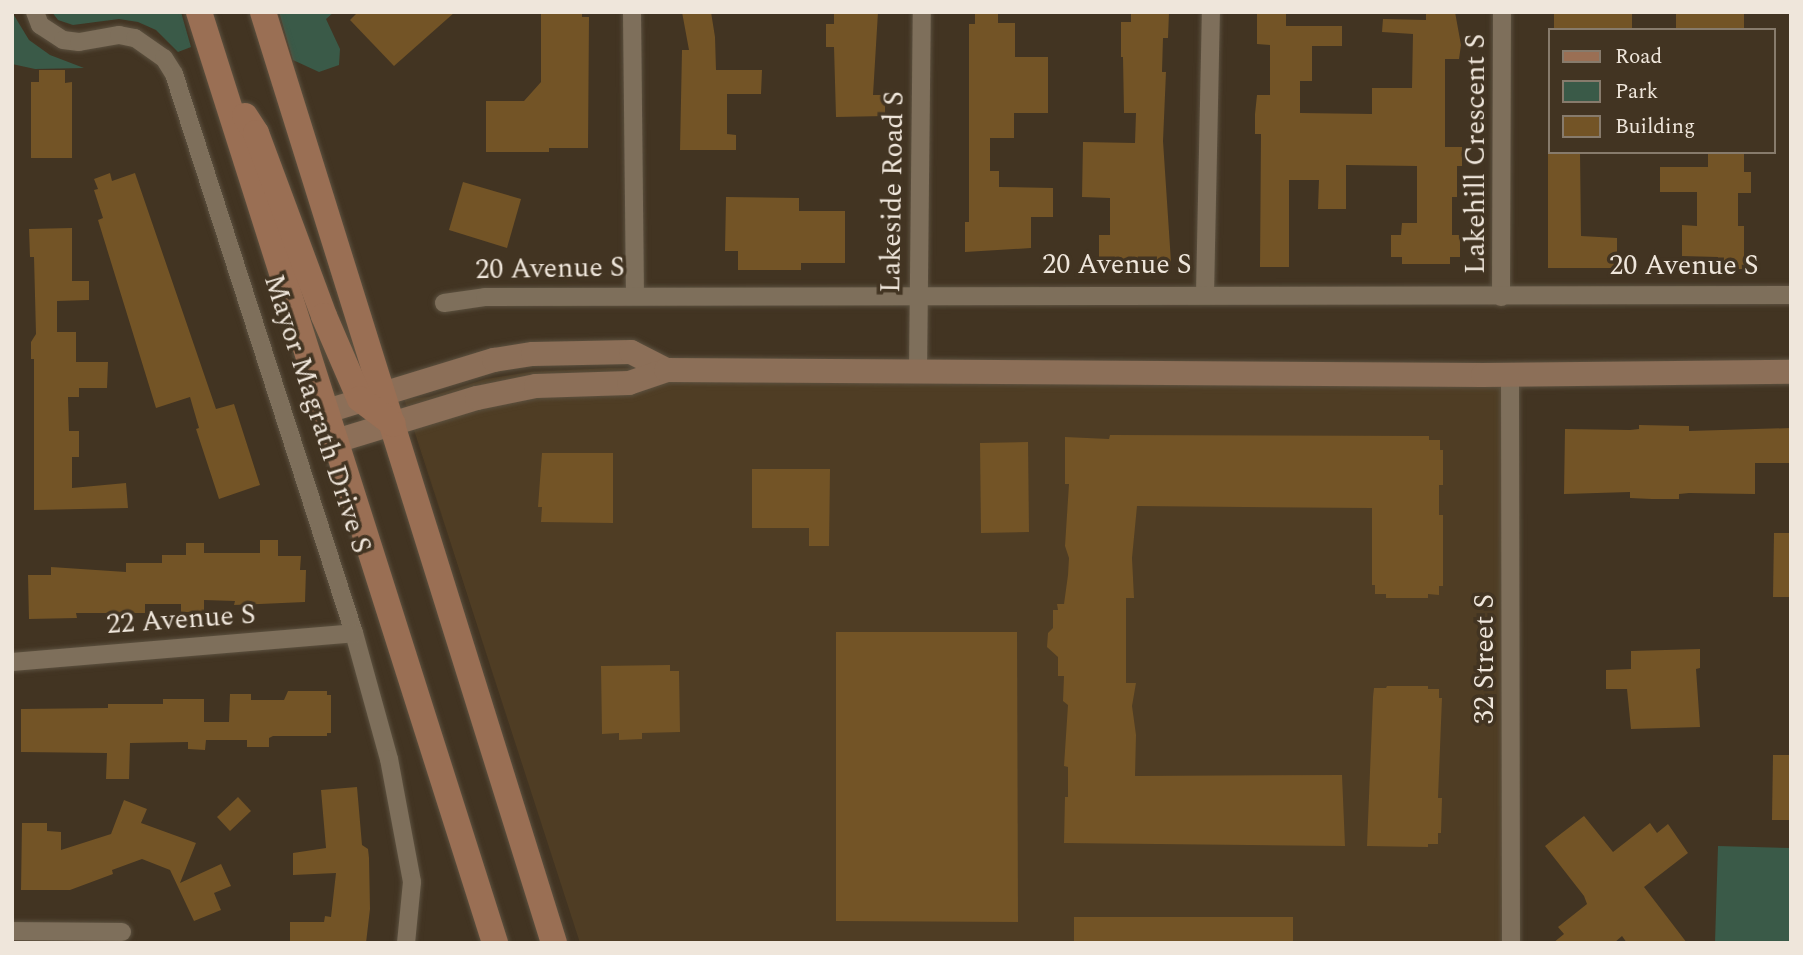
<!DOCTYPE html>
<html>
<head>
<meta charset="utf-8">
<style>
	body { margin:0 }
	#map { position:relative; width:1803px; height:955px; overflow:hidden; background:#423422; font-family:Spectral,serif }
	div>[style] { position:absolute }
	.built>* { inset:0; background:#4f3d24 }
	.green>* { inset:0; background:#3a5a48 }
	.building>* { inset:0; background:#735426 }
	.roads { filter:drop-shadow(0 0 2px #5c5140) drop-shadow(0 0 2px #5c5140) }
	.street>* { height:18px; margin:-9px; padding:0 9px; transform-origin:9px; border-radius:9px; background:#7e6f5b }
	.secondary>* { height:24px; margin:-12px; padding:0 12px; transform-origin:12px; border-radius:12px; background:#8c6f58 }
	.primary>* { height:26px; margin:-13px; padding:0 13px; transform-origin:13px; border-radius:13px; background:#9a6f54 }
	span { translate:-50% -50%; white-space:nowrap; text-align:center; line-height:1.15; -webkit-text-stroke:7px #423422; paint-order:stroke }
	.street-label { font-size:28px; color:#efe6db }
	.frame { position:absolute; inset:0; border:14px solid #efe6db; pointer-events:none }
	.legend { position:absolute; left:1548px; top:28px; width:228px; height:126px; box-sizing:border-box; background:#423422; border:2px solid #877b6c; margin:0; padding:9px 12px; list-style:none; font-size:21px; color:#efe6db }
	.legend li { display:flex; align-items:center; gap:14px; height:35px }
	.legend b { width:35px; border:2px solid #877b6c }
</style>
</head>
<body>
<div id="map">
	<div class="built">
		<div style="clip-path:polygon(609px 368px,1510px 375px,1511px 943px,580px 943px,404px 399px,429px 397px,486px 379px,530px 372px)"></div>
	</div>
	<div class="green">
		<div style="clip-path:polygon(12px 12px,29px 40px,50px 55px,84px 68px,35px 69px,12px 64px)"></div>
		<div style="clip-path:polygon(52px 12px,181px 12px,191px 47px,178px 52px,156px 30px,138px 22px,119px 19px,73px 25px,58px 20px)"></div>
		<div style="clip-path:polygon(279px 12px,334px 12px,326px 19px,340px 49px,339px 65px,319px 72px,293px 60px)"></div>
		<div style="clip-path:polygon(1718px 846px,1791px 848px,1791px 943px,1715px 943px)"></div>
	</div>
	<div class="building">
		<div style="clip-path:polygon(358px 12px,455px 12px,394px 66px,350px 20px)"></div>
		<div style="clip-path:polygon(541px 12px,582px 12px,582px 17px,589px 17px,588px 148px,549px 148px,549px 152px,486px 152px,486px 101px,524px 101px,541px 82px)"></div>
		<div style="clip-path:polygon(682px 12px,711px 12px,715px 37px,716px 70px,762px 70px,761px 94px,727px 94px,727px 134px,736px 135px,736px 150px,680px 150px,682px 50px,689px 50px)"></div>
		<div style="clip-path:polygon(834px 12px,878px 12px,873px 95px,885px 95px,885px 116px,836px 117px,834px 47px,826px 47px,826px 24px,834px 24px)"></div>
		<div style="clip-path:polygon(975px 12px,998px 12px,998px 23px,1015px 23px,1015px 57px,1048px 57px,1048px 113px,1014px 113px,1014px 138px,990px 138px,990px 171px,999px 171px,999px 187px,1053px 188px,1053px 217px,1031px 217px,1031px 248px,965px 252px,965px 222px,969px 222px,969px 24px,975px 24px)"></div>
		<div style="clip-path:polygon(1131px 12px,1169px 12px,1168px 38px,1163px 38px,1162px 72px,1166px 72px,1163px 141px,1171px 262px,1099px 262px,1099px 235px,1110px 235px,1110px 198px,1082px 197px,1083px 142px,1135px 143px,1136px 113px,1124px 113px,1123px 57px,1121px 57px,1121px 22px,1131px 22px)"></div>
		<div style="clip-path:polygon(1257px 12px,1286px 12px,1286px 26px,1342px 26px,1342px 46px,1312px 46px,1312px 81px,1300px 81px,1300px 113px,1372px 114px,1372px 88px,1412px 88px,1413px 34px,1382px 32px,1383px 19px,1426px 20px,1426px 12px,1455px 12px,1461px 45px,1459px 59px,1445px 59px,1445px 147px,1462px 147px,1462px 166px,1457px 166px,1457px 197px,1452px 197px,1452px 235px,1460px 235px,1460px 257px,1450px 257px,1450px 264px,1402px 264px,1402px 257px,1391px 257px,1391px 235px,1401px 235px,1402px 223px,1417px 223px,1417px 166px,1346px 165px,1346px 209px,1318px 209px,1319px 180px,1289px 180px,1289px 267px,1260px 267px,1261px 134px,1255px 134px,1255px 114px,1257px 95px,1270px 95px,1270px 45px,1257px 44px)"></div>
		<div style="clip-path:polygon(1554px 12px,1632px 12px,1632px 30px,1554px 30px)"></div>
		<div style="clip-path:polygon(1676px 12px,1744px 12px,1744px 30px,1676px 30px)"></div>
		<div style="clip-path:polygon(39px 70px,65px 70px,65px 83px,72px 82px,72px 158px,31px 158px,31px 82px,39px 82px)"></div>
		<div style="clip-path:polygon(1548px 152px,1580px 152px,1581px 236px,1617px 238px,1617px 268px,1548px 268px)"></div>
		<div style="clip-path:polygon(1708px 152px,1744px 152px,1744px 172px,1751px 172px,1751px 193px,1738px 193px,1738px 226px,1744px 226px,1744px 269px,1718px 269px,1718px 257px,1682px 256px,1682px 225px,1697px 226px,1697px 192px,1660px 192px,1660px 167px,1708px 167px)"></div>
		<div style="clip-path:polygon(110px 173px,112px 181px,135px 173px,216px 409px,234px 404px,260px 485px,219px 499px,196px 429px,199px 428px,190px 397px,156px 408px,98px 220px,103px 218px,94px 190px,98px 189px,94px 179px)"></div>
		<div style="clip-path:polygon(463px 182px,521px 199px,507px 248px,449px 230px)"></div>
		<div style="clip-path:polygon(726px 197px,799px 198px,799px 211px,845px 211px,845px 263px,801px 263px,801px 270px,738px 270px,738px 251px,725px 251px)"></div>
		<div style="clip-path:polygon(72px 228px,72px 281px,89px 281px,89px 300px,57px 301px,57px 332px,76px 332px,76px 362px,108px 362px,107px 388px,79px 388px,79px 397px,68px 397px,69px 431px,79px 431px,79px 457px,72px 457px,72px 488px,126px 483px,128px 508px,34px 510px,34px 359px,31px 359px,31px 342px,36px 334px,34px 257px,30px 257px,29px 229px)"></div>
		<div style="clip-path:polygon(1639px 425px,1689px 426px,1689px 431px,1791px 428px,1791px 463px,1755px 463px,1755px 494px,1689px 493px,1679px 494px,1679px 499px,1652px 499px,1630px 498px,1630px 492px,1564px 494px,1565px 429px,1630px 430px,1639px 429px)"></div>
		<div style="clip-path:polygon(1110px 435px,1429px 436px,1429px 440px,1440px 440px,1440px 450px,1443px 450px,1443px 485px,1439px 485px,1439px 515px,1443px 515px,1443px 586px,1439px 586px,1439px 595px,1428px 594px,1428px 598px,1386px 598px,1386px 594px,1375px 594px,1375px 585px,1372px 585px,1372px 508px,1137px 506px,1132px 558px,1134px 598px,1126px 598px,1126px 683px,1136px 683px,1132px 706px,1136px 735px,1135px 776px,1342px 775px,1345px 846px,1064px 843px,1065px 797px,1068px 797px,1068px 767px,1064px 766px,1068px 705px,1063px 701px,1064px 676px,1058px 676px,1058px 657px,1047px 647px,1048px 633px,1053px 628px,1053px 610px,1058px 610px,1057px 604px,1064px 604px,1068px 575px,1069px 558px,1065px 546px,1069px 484px,1065px 484px,1065px 437px,1109px 439px)"></div>
		<div style="clip-path:polygon(1028px 442px,1029px 532px,981px 533px,980px 443px)"></div>
		<div style="clip-path:polygon(542px 453px,613px 453px,613px 523px,541px 522px,542px 507px,538px 507px)"></div>
		<div style="clip-path:polygon(752px 469px,830px 469px,829px 546px,809px 546px,809px 528px,752px 528px)"></div>
		<div style="clip-path:polygon(1774px 533px,1791px 533px,1791px 597px,1773px 597px)"></div>
		<div style="clip-path:polygon(260px 540px,278px 540px,278px 556px,301px 556px,300px 570px,306px 570px,305px 602px,234px 605px,235px 601px,204px 600px,204px 612px,181px 612px,181px 604px,145px 604px,145px 613px,76px 613px,77px 618px,29px 619px,28px 575px,51px 575px,51px 567px,126px 572px,126px 563px,162px 563px,162px 555px,186px 555px,186px 543px,204px 543px,204px 553px,260px 553px)"></div>
		<div style="clip-path:polygon(836px 632px,1017px 632px,1018px 922px,836px 921px)"></div>
		<div style="clip-path:polygon(1700px 649px,1700px 668px,1696px 669px,1700px 727px,1631px 729px,1627px 689px,1606px 689px,1606px 670px,1631px 669px,1631px 651px)"></div>
		<div style="clip-path:polygon(670px 665px,670px 671px,679px 671px,680px 732px,642px 733px,642px 739px,619px 740px,619px 733px,602px 734px,601px 666px)"></div>
		<div style="clip-path:polygon(1387px 686px,1428px 686px,1428px 689px,1439px 689px,1439px 698px,1442px 698px,1438px 798px,1442px 798px,1441px 833px,1438px 833px,1438px 844px,1428px 844px,1428px 847px,1367px 846px,1373px 697px,1374px 688px,1386px 688px)"></div>
		<div style="clip-path:polygon(288px 691px,327px 691px,327px 695px,331px 695px,331px 733px,327px 733px,327px 736px,273px 736px,269px 738px,269px 747px,247px 747px,247px 740px,206px 740px,205px 750px,188px 749px,188px 742px,130px 743px,129px 779px,106px 779px,107px 753px,21px 752px,21px 709px,108px 708px,108px 704px,163px 704px,163px 699px,204px 699px,204px 722px,229px 722px,230px 694px,251px 694px,251px 700px,284px 700px)"></div>
		<div style="clip-path:polygon(1773px 755px,1791px 755px,1791px 820px,1772px 820px)"></div>
		<div style="clip-path:polygon(357px 787px,362px 845px,368px 849px,369px 858px,370px 909px,366px 943px,290px 943px,290px 922px,324px 922px,325px 916px,331px 917px,336px 873px,293px 875px,293px 853px,326px 848px,321px 790px)"></div>
		<div style="clip-path:polygon(238px 797px,251px 811px,230px 831px,217px 817px)"></div>
		<div style="clip-path:polygon(124px 800px,147px 809px,141px 823px,196px 843px,180px 883px,221px 864px,231px 886px,214px 893px,221px 910px,194px 921px,170px 870px,142px 859px,112px 870px,113px 874px,70px 890px,21px 890px,22px 823px,47px 823px,47px 831px,61px 832px,61px 850px,111px 834px)"></div>
		<div style="clip-path:polygon(1584px 816px,1613px 852px,1650px 823px,1657px 833px,1668px 824px,1688px 853px,1644px 887px,1687px 943px,1627px 943px,1622px 936px,1614px 943px,1553px 943px,1564px 934px,1558px 927px,1587px 904px,1584px 896px,1545px 846px)"></div>
		<div style="clip-path:polygon(1074px 917px,1293px 917px,1293px 943px,1074px 943px)"></div>
	</div>
	<div class="roads">
		<div class="street">
			<div style="left:35px;top:12px;width:14px;rotate:69deg"></div>
			<div style="left:40px;top:25px;width:27px;rotate:33deg"></div>
			<div style="left:63px;top:40px;width:16px;rotate:7deg"></div>
			<div style="left:79px;top:42px;width:41px;rotate:-9.9deg"></div>
			<div style="left:119px;top:35px;width:16px;rotate:11deg"></div>
			<div style="left:135px;top:38px;width:35px;rotate:35deg"></div>
			<div style="left:164px;top:58px;width:19px;rotate:58deg"></div>
			<div style="left:174px;top:74px;width:587px;rotate:72.15deg"></div>
			<div style="left:354px;top:633px;width:131px;rotate:74.5deg"></div>
			<div style="left:389px;top:759px;width:125px;rotate:79.4deg"></div>
			<div style="left:412px;top:882px;width:61px;rotate:95.6deg"></div>
			<div style="left:632px;top:12px;width:284px;rotate:89.4deg"></div>
			<div style="left:1205px;top:294px;width:282px;rotate:-88.8deg"></div>
			<div style="left:1501px;top:297px;width:285px;rotate:-89.8deg"></div>
			<div style="left:444px;top:303px;width:41px;rotate:-8.3deg"></div>
			<div style="left:485px;top:297px;width:1306px;rotate:-0.09deg"></div>
			<div style="left:918px;top:373px;width:361px;rotate:-89.4deg"></div>
			<div style="left:1510px;top:375px;width:568px;rotate:89.9deg"></div>
			<div style="left:12px;top:662px;width:343px;rotate:-4.8deg"></div>
			<div style="left:12px;top:931px;width:110px;rotate:0.5deg"></div>
		</div>
		<div class="secondary">
			<div style="left:327px;top:411px;width:175px;rotate:-17deg"></div>
			<div style="left:494px;top:360px;width:39px;rotate:-9deg"></div>
			<div style="left:533px;top:354px;width:98px;rotate:-1.2deg"></div>
			<div style="left:631px;top:352px;width:39px;rotate:27deg"></div>
			<div style="left:336px;top:441px;width:147px;rotate:-17deg"></div>
			<div style="left:477px;top:398px;width:60px;rotate:-11.5deg"></div>
			<div style="left:536px;top:386px;width:93px;rotate:-1.8deg"></div>
			<div style="left:629px;top:383px;width:39px;rotate:-19deg"></div>
			<div style="left:666px;top:370px;width:817px;rotate:0.35deg"></div>
			<div style="left:1483px;top:375px;width:308px;rotate:-0.6deg"></div>
		</div>
		<div class="primary">
			<div style="left:199px;top:12px;width:977px;rotate:72.36deg"></div>
			<div style="left:263px;top:12px;width:975px;rotate:72.64deg"></div>
			<div style="left:245px;top:116px;width:20px;rotate:57deg"></div>
			<div style="left:256px;top:133px;width:195px;rotate:69.6deg"></div>
			<div style="left:324px;top:316px;width:90px;rotate:66.6deg"></div>
			<div style="left:360px;top:399px;width:41px;rotate:37.1deg"></div>
		</div>
	</div>
	<div class="street-label">
		<span style="left:1476px;top:154px;rotate:-90deg">Lakehill Crescent S</span>
		<span style="left:893px;top:192px;rotate:-89deg">Lakeside Road S</span>
		<span style="left:1117px;top:265px">20 Avenue S</span>
		<span style="left:1684px;top:266px">20 Avenue S</span>
		<span style="left:550px;top:269px;rotate:-1deg">20 Avenue S</span>
		<span style="left:317px;top:414px;rotate:72deg">Mayor Magrath Drive S</span>
		<span style="left:181px;top:620px;rotate:-4deg">22 Avenue S</span>
		<span style="left:1485px;top:659px;rotate:-90deg">32 Street S</span>
	</div>
	<div class="frame"></div>
	<ul class="legend">
	<li><b style="height:9px;background:#9a6f54"></b>Road</li>
	<li><b style="height:19px;background:#3a5a48"></b>Park</li>
	<li><b style="height:19px;background:#735426"></b>Building</li>
	</ul>
</div>
</body>
</html>
